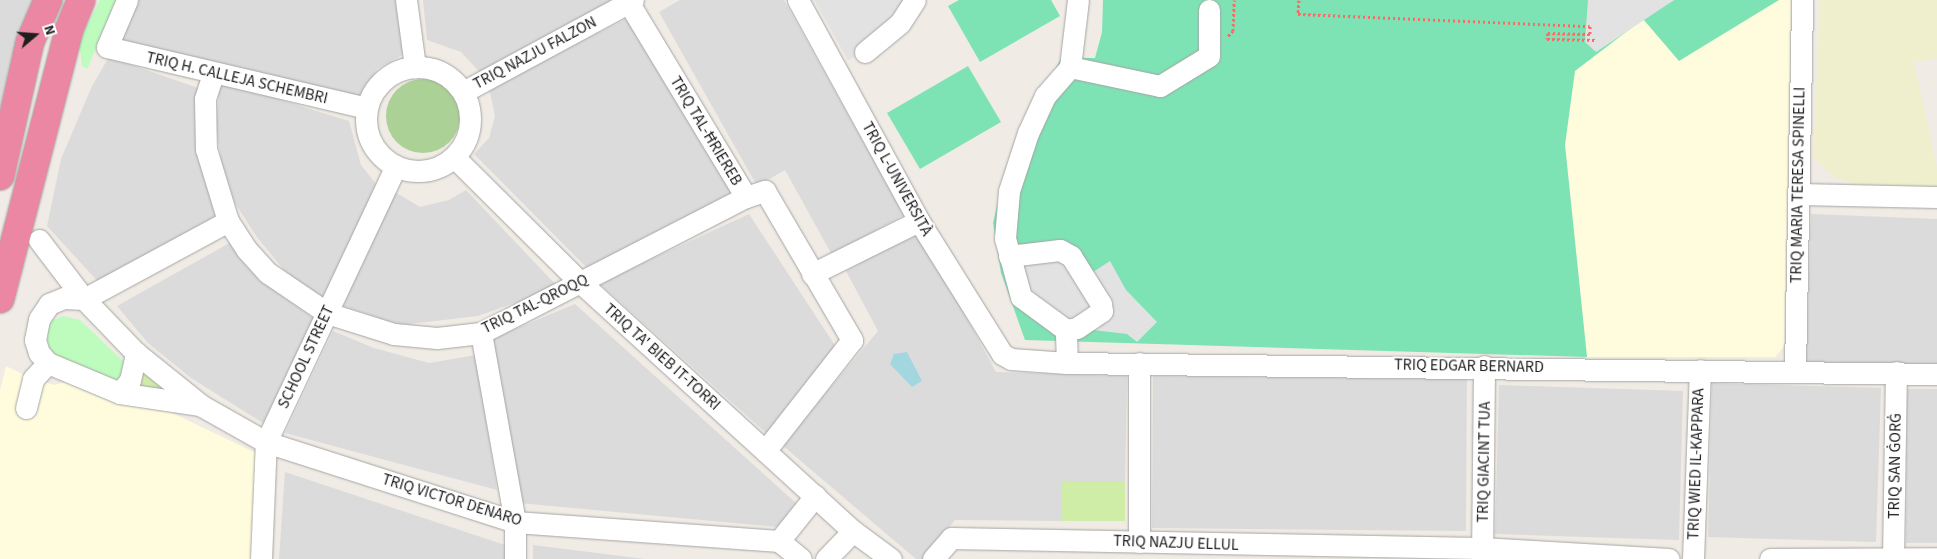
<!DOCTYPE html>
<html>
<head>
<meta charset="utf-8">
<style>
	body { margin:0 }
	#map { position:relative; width:1937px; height:559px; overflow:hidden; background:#f0ebe4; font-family:"Source Sans 3",sans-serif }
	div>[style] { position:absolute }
	.residential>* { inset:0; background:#dcdbdb }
	.education>* { inset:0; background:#fffcdd }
	.farmland>* { inset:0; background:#efefce }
	.grass>* { inset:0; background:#cfeda7 }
	.forest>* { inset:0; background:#acd196 }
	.round { border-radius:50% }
	.park>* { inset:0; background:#befcbe }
	.pitch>* { inset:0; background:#7ee3b4 }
	.parking>* { inset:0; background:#e2e2e2 }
	.water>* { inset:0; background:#a2d7e0 }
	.path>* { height:3px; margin-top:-1.5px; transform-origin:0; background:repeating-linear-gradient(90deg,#ff6965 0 2.5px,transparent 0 5px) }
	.roads { filter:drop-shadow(0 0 1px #a5a5a5) drop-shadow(0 0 1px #a5a5a5) }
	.minor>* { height:21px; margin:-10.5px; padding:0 10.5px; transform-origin:10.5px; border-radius:10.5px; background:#fff }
	.minor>.ring { margin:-10.5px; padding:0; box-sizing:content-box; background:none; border:21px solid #fff; border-radius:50% }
	.highway>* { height:28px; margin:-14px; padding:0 14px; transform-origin:14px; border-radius:14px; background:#eb87a2 }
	span { translate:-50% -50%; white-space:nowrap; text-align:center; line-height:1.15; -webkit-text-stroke:4px #fff; paint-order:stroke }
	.street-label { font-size:16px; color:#1e1e1e }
	.north { position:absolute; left:10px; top:10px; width:50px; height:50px; -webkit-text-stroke:4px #fff; paint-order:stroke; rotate:72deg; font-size:14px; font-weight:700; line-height:20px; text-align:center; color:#1e1e1e }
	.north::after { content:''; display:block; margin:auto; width:18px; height:22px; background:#1e1e1e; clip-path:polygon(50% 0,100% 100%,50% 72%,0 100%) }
</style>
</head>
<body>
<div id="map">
	<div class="residential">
		<div style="clip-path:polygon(0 0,34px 0,0 113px)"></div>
		<div style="clip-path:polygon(136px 0,396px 0,404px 54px,377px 69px,360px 103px,116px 43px)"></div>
		<div style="clip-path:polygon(423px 0,617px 0,483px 76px,461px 52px,427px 40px)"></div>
		<div style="clip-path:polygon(680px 0,784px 0,904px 215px,832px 255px,785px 170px,757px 186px,659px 12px)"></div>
		<div style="clip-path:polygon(628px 18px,734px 197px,587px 268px,474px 154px,489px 138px,495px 116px,489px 88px)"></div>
		<div style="clip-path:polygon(109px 57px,201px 89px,222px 221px,102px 286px,47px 226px,61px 159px,92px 86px)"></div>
		<div style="clip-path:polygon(220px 81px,349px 121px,361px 165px,376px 184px,328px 300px,312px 292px,284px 270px,256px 236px,235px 203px,222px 165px,216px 127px)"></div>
		<div style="clip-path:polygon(466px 190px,558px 287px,478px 316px,401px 325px,343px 306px,393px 191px,420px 207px,449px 200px)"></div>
		<div style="clip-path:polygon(749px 214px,838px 350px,767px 434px,599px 283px)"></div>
		<div style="clip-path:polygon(1811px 214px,1937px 219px,1937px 366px,1806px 362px)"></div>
		<div style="clip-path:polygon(920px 231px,996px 372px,1127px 376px,1125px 482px,1063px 482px,1062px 521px,955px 520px,923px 559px,916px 559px,782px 445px,878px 331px,846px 271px)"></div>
		<div style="clip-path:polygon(233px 241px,258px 278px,317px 321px,263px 423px,191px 378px,148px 343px,117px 306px)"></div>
		<div style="clip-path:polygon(575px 304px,796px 503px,777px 527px,519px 503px,491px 339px)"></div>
		<div style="clip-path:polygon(333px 331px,374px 348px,429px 363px,476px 355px,497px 490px,285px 433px)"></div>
		<div style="clip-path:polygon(1153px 376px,1467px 379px,1466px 531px,1152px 528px)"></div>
		<div style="clip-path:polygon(1712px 383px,1881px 388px,1876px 542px,1708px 537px)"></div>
		<div style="clip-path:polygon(1499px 385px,1683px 391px,1679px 540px,1495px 534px)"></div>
		<div style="clip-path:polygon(1907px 389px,1937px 389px,1937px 543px,1906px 543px)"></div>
		<div style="clip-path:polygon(285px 472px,505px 545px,505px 559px,279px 559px)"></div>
		<div style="clip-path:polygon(533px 545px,645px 559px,533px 559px)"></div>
	</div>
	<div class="education">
		<div style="clip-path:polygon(1674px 0,1791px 0,1784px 347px,1775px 357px,1587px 357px,1565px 145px,1571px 81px,1575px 71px,1596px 52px)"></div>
		<div style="clip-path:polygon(6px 366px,33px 379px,55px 385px,72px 380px,145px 407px,168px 411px,258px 454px,252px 559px,0 559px,0 390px)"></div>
	</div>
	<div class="farmland">
		<div style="clip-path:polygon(1820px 0,1937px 0,1937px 58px,1914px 62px,1937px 168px,1937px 188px,1867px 187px,1834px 177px,1813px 157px)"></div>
	</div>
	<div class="grass">
		<div style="clip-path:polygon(142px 369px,174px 395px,133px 386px)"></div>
		<div style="clip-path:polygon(1062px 482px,1125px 482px,1125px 521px,1062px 521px)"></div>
	</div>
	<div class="forest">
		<div class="round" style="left:386px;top:79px;width:74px;height:74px"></div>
	</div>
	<div class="park">
		<div style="clip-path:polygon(100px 0,117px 0,87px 69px,82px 66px,79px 41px)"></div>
		<div style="clip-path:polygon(63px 316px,80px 320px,123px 361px,125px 364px,118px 382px,54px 357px,45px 336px,51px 321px)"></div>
	</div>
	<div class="pitch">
		<div style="clip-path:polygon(959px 0,1051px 0,1060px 16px,980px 62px,948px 6px)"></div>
		<div style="clip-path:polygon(1103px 0,1643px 0,1643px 19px,1674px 0,1779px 0,1679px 61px,1643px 19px,1575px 71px,1565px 145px,1587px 357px,1025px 340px,1001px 273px,993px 223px,1006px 167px,1061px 58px,1095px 58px,1102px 32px)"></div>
		<div style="clip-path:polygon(968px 66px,1001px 122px,920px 169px,887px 113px)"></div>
	</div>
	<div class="parking">
		<div style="clip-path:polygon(814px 0,915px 0,899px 34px,848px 60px)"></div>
		<div style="clip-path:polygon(1588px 0,1674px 0,1596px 52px,1585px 42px)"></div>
		<div style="clip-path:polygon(1074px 249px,1090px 274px,1110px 261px,1126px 290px,1157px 322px,1137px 342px,1127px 334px,1077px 328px,1026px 295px,1019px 252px)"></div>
	</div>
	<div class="water">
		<div style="clip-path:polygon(907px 352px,922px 381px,912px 387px,890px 364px,894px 354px)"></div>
	</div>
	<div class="path">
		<div style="left:1299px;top:0;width:14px;rotate:94deg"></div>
		<div style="left:1298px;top:14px;width:292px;rotate:2.4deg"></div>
		<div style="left:1590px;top:26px;width:8px;rotate:90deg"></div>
		<div style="left:1590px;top:34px;width:42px;rotate:-178.6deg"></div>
		<div style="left:1548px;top:33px;width:6px;rotate:99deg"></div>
		<div style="left:1547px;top:39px;width:50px;rotate:1.1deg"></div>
		<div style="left:1228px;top:36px;width:7px;rotate:-45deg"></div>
		<div style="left:1233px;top:31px;width:31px;rotate:-88deg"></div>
	</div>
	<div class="roads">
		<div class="minor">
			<div style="left:127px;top:0;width:51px;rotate:113.1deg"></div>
			<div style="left:107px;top:47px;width:267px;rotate:13.2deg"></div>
			<div style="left:406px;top:0;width:68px;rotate:82.3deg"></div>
			<div style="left:627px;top:0;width:230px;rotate:58.9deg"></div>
			<div style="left:798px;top:0;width:252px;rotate:61.3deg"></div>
			<div style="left:919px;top:221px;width:157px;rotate:58deg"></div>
			<div style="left:1002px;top:354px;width:10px;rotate:29deg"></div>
			<div style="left:1011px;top:359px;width:56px;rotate:4.1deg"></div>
			<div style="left:1067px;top:363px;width:870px;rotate:0.72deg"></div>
			<div style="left:865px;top:52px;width:45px;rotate:-39.6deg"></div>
			<div style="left:900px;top:23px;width:27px;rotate:-57deg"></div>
			<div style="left:1070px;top:67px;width:92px;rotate:11.9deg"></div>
			<div style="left:1160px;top:86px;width:57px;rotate:-31.5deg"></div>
			<div style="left:1209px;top:56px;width:46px;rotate:-90deg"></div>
			<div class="ring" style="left:366px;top:67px;width:83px;height:83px"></div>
			<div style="left:213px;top:74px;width:26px;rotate:108deg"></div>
			<div style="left:205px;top:99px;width:50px;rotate:88.9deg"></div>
			<div style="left:206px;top:149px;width:75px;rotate:73deg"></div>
			<div style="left:228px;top:221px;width:35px;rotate:57deg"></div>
			<div style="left:247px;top:250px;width:31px;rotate:48deg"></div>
			<div style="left:268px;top:273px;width:71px;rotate:34.1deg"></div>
			<div style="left:327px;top:313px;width:70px;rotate:17.4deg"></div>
			<div style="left:394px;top:334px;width:43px;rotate:5.3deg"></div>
			<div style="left:437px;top:338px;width:44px;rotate:-6.5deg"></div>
			<div style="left:481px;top:333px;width:298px;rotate:-27.2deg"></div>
			<div style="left:746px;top:197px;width:20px;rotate:-18deg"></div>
			<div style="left:765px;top:191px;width:173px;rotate:59.7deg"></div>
			<div style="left:852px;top:340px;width:141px;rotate:128.1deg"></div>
			<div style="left:463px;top:92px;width:193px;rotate:-28.4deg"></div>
			<div style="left:454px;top:157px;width:177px;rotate:44.8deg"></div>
			<div style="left:580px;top:282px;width:369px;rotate:42.4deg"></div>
			<div style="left:853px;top:531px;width:47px;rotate:36.4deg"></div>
			<div style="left:1798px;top:194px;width:139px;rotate:1.2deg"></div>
			<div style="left:39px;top:240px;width:74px;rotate:52.7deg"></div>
			<div style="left:84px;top:299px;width:75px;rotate:46.1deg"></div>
			<div style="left:136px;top:353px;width:85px;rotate:38.8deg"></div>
			<div style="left:202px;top:406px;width:73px;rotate:29.4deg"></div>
			<div style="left:266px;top:442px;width:262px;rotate:17.8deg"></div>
			<div style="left:515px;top:522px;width:265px;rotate:4.1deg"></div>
			<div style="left:1009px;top:256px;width:51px;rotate:-6.7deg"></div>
			<div style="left:1060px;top:250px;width:13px;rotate:29deg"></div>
			<div style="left:1071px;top:256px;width:57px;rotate:58deg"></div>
			<div style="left:1101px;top:304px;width:7px;rotate:82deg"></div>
			<div style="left:1102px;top:311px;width:30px;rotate:146deg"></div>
			<div style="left:1077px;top:328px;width:11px;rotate:170deg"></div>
			<div style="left:812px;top:274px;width:119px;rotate:-26.4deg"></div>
			<div style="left:481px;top:333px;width:192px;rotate:79.8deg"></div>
			<div style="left:515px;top:522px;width:37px;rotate:90deg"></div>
			<div style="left:1067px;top:363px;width:33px;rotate:-92deg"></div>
			<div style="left:1066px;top:330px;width:56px;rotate:-143.7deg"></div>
			<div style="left:1021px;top:297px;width:61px;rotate:-105.2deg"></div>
			<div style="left:1005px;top:238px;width:47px;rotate:-85.1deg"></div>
			<div style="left:1009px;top:191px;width:61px;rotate:-71.9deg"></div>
			<div style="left:1028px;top:133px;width:41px;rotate:-65.3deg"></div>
			<div style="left:1045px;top:96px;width:38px;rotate:-49deg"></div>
			<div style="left:1070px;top:67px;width:67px;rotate:-83.2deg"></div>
			<div style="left:1795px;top:370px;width:370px;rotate:-88.9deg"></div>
			<div style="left:120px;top:393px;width:16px;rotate:-52deg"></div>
			<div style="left:130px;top:380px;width:28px;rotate:-77deg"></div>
			<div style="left:200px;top:405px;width:81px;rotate:-171.5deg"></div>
			<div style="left:120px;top:393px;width:78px;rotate:-157.4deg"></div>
			<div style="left:48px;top:363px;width:13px;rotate:-132deg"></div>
			<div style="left:39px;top:353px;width:14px;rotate:-107deg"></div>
			<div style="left:35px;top:340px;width:21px;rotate:-79deg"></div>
			<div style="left:39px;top:319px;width:18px;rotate:-56deg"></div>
			<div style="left:49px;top:304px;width:16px;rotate:-22deg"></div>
			<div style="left:64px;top:298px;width:20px;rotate:3deg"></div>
			<div style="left:84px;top:299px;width:164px;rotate:-28.4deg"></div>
			<div style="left:26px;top:408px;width:30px;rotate:-76deg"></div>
			<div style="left:33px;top:379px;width:22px;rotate:-47deg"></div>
			<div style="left:779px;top:541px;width:58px;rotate:-51.3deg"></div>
			<div style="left:779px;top:541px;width:28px;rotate:39deg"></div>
			<div style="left:1139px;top:542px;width:179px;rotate:-90deg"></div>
			<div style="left:261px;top:559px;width:117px;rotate:-87.6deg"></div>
			<div style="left:266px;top:442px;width:305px;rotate:-64.8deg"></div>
			<div style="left:826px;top:559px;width:39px;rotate:-46deg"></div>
			<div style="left:933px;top:559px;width:28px;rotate:-49deg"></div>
			<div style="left:951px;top:538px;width:531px;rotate:1.08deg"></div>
			<div style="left:1482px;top:548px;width:187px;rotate:3.4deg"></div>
			<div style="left:1482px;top:559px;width:193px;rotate:-89.4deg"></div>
			<div style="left:1693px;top:559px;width:189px;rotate:-87.9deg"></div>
			<div style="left:1770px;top:559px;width:167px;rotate:-0.3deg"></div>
			<div style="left:1893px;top:559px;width:187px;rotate:-89.1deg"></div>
		</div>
		<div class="highway">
			<div style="left:0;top:176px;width:137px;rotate:-77.4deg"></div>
			<div style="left:30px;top:42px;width:46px;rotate:-66.8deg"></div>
			<div style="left:0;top:299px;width:278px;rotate:-75.6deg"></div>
			<div style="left:69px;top:30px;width:32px;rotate:-68deg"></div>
		</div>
	</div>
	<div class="street-label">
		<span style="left:535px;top:53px;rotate:-28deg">TRIQ NAZJU FALZON</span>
		<span style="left:237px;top:78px;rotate:13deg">TRIQ H. CALLEJA SCHEMBRI</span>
		<span style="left:706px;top:131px;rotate:59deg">TRIQ TAL-ĦRIEREB</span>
		<span style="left:897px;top:179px;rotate:61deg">TRIQ L-UNIVERSITÀ</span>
		<span style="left:1798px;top:185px;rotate:-89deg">TRIQ MARIA TERESA SPINELLI</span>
		<span style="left:535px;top:304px;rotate:-26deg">TRIQ TAL-QROQQ</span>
		<span style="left:306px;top:357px;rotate:-65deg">SCHOOL STREET</span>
		<span style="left:662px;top:357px;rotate:42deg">TRIQ TA' BIEB IT-TORRI</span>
		<span style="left:1469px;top:366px;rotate:1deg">TRIQ EDGAR BERNARD</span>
		<span style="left:1484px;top:462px;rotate:-89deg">TRIQ GIACINT TUA</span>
		<span style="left:1696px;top:464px;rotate:-88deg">TRIQ WIED IL-KAPPARA</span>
		<span style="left:1895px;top:466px;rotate:-89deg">TRIQ SAN ĠORĠ</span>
		<span style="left:452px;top:500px;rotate:17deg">TRIQ VICTOR DENARO</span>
		<span style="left:1176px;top:543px;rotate:2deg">TRIQ NAZJU ELLUL</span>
	</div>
	<div class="north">N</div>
</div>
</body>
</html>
